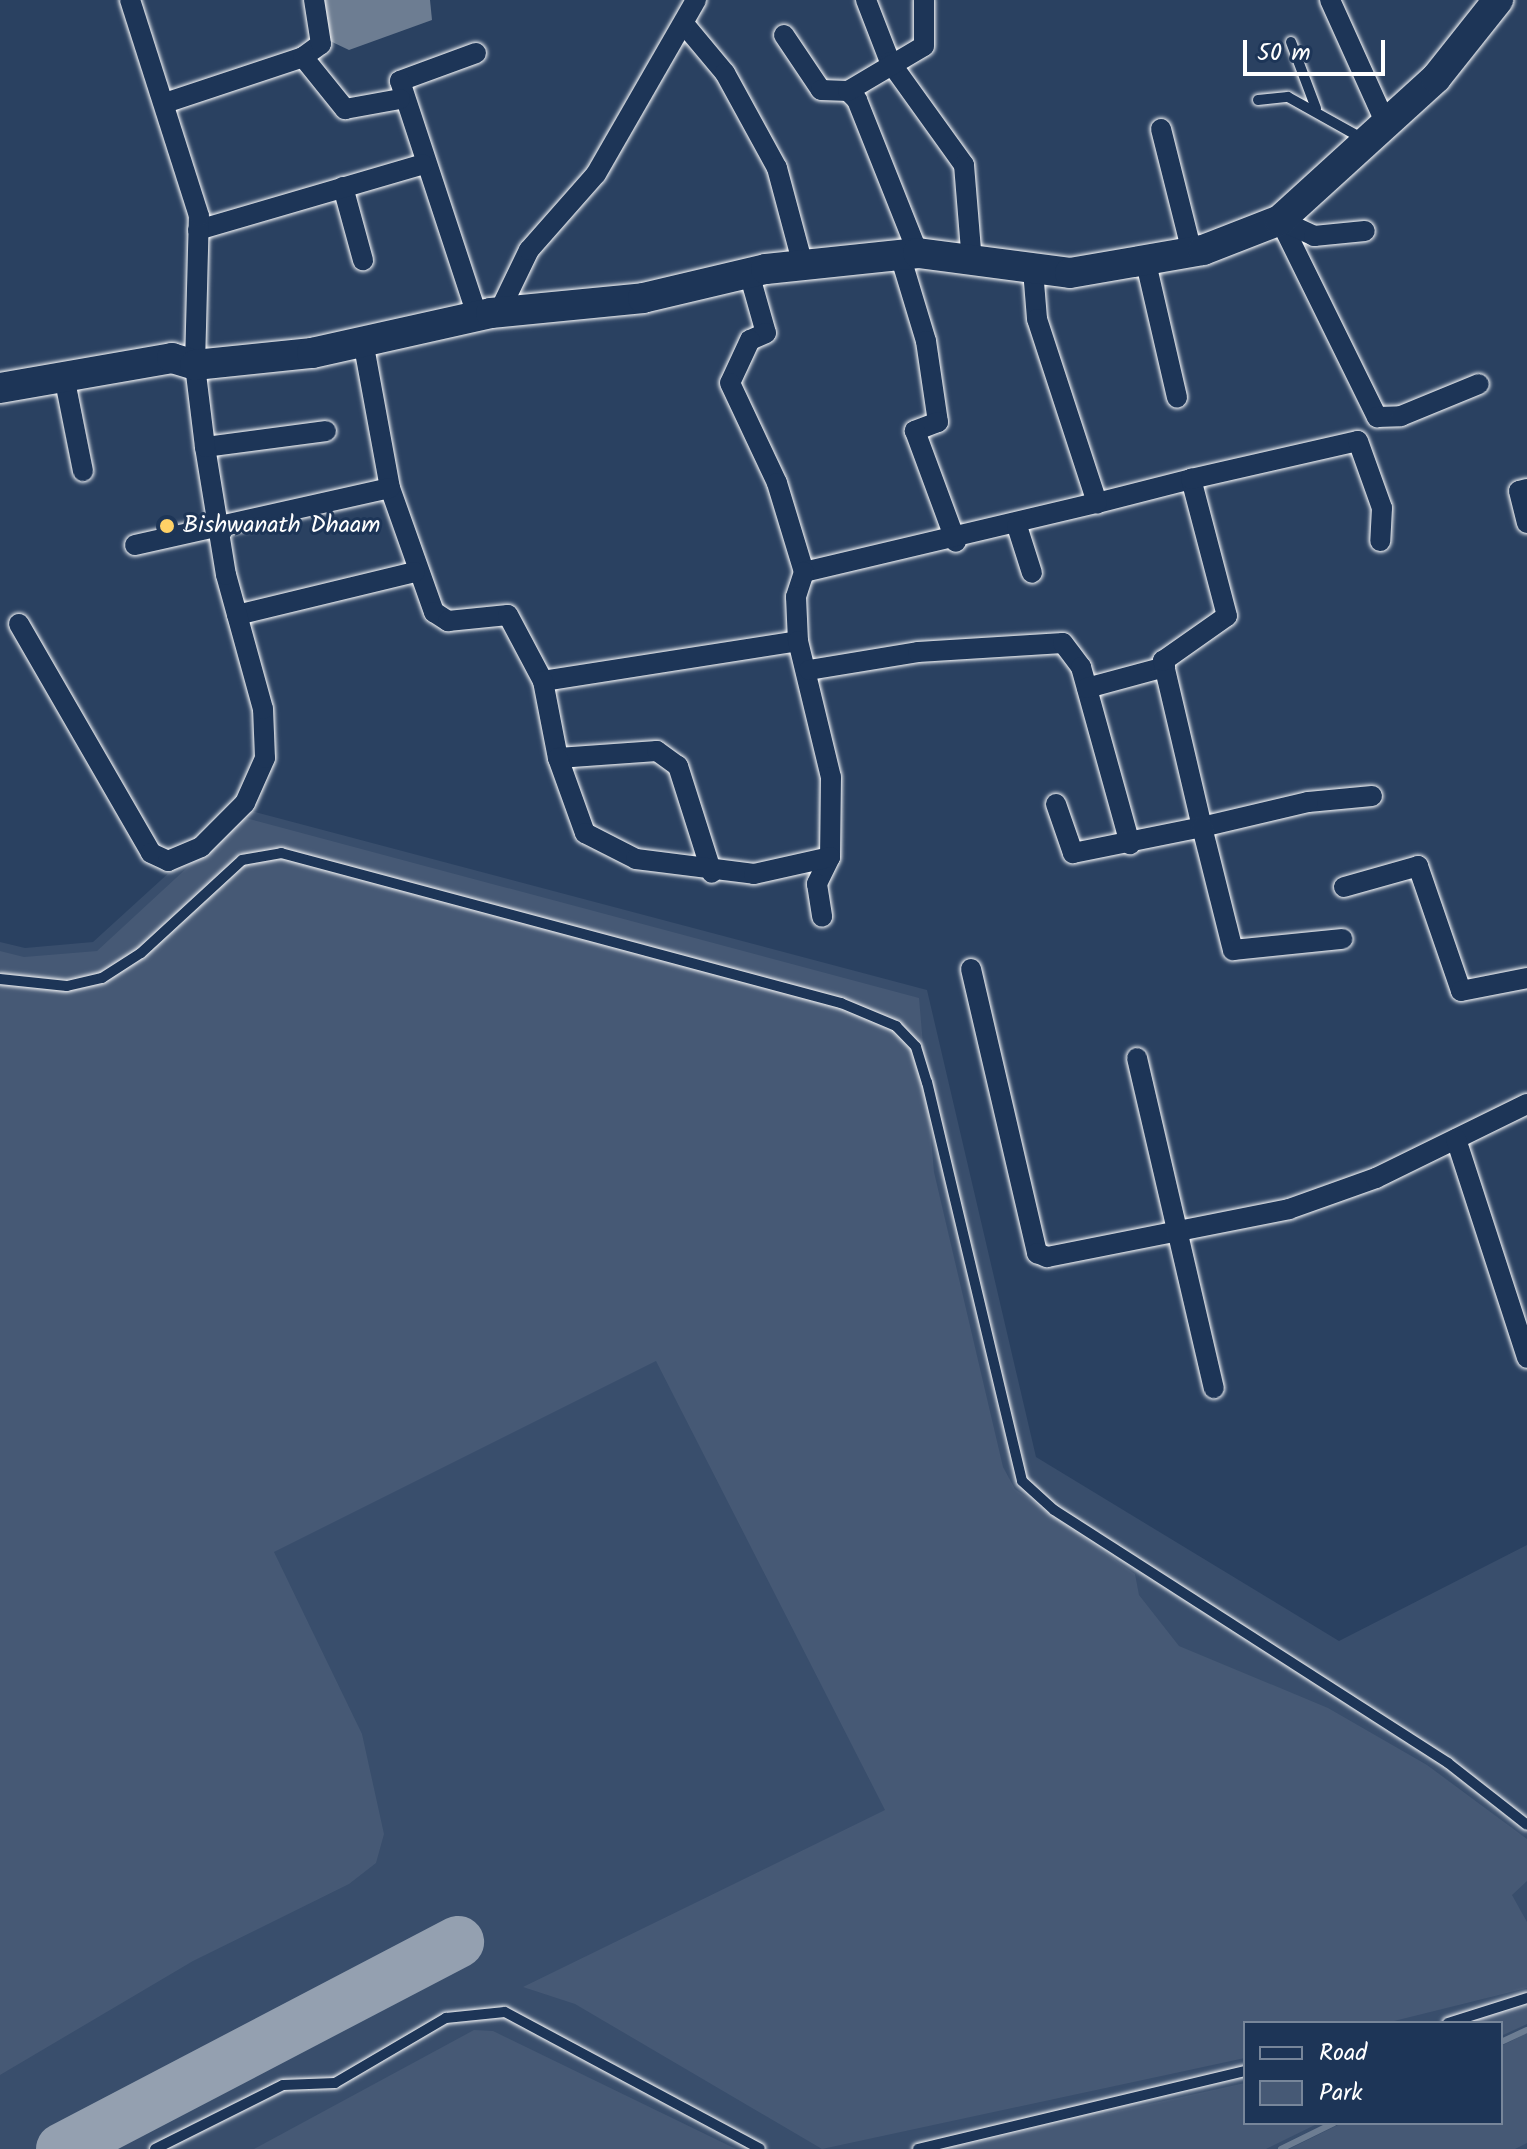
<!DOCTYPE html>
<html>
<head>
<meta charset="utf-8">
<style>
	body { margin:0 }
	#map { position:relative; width:1527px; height:2149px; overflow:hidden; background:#2a4161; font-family:Kalam,sans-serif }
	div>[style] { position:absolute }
	.built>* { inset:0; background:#394e6c }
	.green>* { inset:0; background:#465975 }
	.water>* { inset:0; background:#6d7d92 }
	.stream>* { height:6px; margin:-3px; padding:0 3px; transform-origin:3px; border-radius:3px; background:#6d7d92 }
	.taxiway>* { height:52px; margin:-26px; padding:0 26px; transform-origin:26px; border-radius:26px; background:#94a0b0 }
	.roads { filter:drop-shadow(0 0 2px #fff) drop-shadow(0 0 2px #fff) }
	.lane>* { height:10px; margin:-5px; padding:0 5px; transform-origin:5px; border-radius:5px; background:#1d3557 }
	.street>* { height:20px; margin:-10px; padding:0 10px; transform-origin:10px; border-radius:10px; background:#1d3557 }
	.secondary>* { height:30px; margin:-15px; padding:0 15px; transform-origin:15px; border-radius:15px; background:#1d3557 }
	.dots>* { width:22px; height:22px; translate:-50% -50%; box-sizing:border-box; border:4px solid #1d3557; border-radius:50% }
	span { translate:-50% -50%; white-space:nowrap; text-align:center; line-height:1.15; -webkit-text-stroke:6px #1d3557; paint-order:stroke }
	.poi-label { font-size:24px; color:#fff }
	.left { translate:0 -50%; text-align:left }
	.legend { position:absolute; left:1243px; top:2021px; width:260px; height:104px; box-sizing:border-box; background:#1d3557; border:2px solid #77869a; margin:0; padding:10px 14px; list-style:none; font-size:24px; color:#fff }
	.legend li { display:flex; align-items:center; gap:16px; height:40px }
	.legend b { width:40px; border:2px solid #77869a }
	.scale { position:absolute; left:1243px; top:40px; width:142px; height:36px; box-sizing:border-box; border:4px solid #fff; border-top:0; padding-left:10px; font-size:24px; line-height:28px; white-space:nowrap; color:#fff; -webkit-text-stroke:6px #1d3557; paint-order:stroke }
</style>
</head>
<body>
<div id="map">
	<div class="built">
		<div style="clip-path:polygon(evenodd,240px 808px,927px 990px,1036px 1457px,1339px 1641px,1527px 1545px,1527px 2149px,0 2149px,0 942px,25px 948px,93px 942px,240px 808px,1245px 2023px,1501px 2023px,1501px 2123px,1245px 2123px,1245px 2023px)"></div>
	</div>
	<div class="green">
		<div style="clip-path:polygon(242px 817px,919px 998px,934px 1172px,1003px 1467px,1015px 1489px,1135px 1574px,1139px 1595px,1179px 1646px,1328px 1708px,1427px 1765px,1527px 1839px,1527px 1881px,1512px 1895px,1527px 1922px,1527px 1988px,1386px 2023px,1245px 2023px,1245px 2058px,822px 2149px,575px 2004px,523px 1987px,885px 1810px,656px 1361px,274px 1552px,362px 1734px,384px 1834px,376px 1863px,349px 1884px,193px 1961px,0 2075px,0 951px,24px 957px,97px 951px)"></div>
		<div style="clip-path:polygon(1527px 2006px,1527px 2024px,1501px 2036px,1501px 2023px,1465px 2023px)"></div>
		<div style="clip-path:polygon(474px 2030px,493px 2031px,736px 2149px,254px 2149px)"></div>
		<div style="clip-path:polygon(1527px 2033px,1527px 2143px,1515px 2149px,1289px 2149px,1342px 2123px,1501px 2123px,1501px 2046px)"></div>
		<div style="clip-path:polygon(1245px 2083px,1245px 2123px,1319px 2123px,1266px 2149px,944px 2149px)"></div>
	</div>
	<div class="water">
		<div style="clip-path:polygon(318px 0,430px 0,432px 20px,349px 50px,330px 41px)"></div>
	</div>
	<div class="stream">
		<div style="left:1501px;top:2042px;width:29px;rotate:-25deg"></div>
		<div style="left:1281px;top:2149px;width:59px;rotate:-26.1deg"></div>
	</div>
	<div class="taxiway">
		<div style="left:62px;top:2149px;width:447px;rotate:-27.6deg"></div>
	</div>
	<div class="roads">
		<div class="lane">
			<div style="left:1291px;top:42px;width:71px;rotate:69.3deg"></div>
			<div style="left:1258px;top:100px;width:30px;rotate:-6deg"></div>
			<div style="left:1288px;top:97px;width:88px;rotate:29.2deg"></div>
			<div style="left:0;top:979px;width:67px;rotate:6deg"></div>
			<div style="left:67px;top:986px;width:36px;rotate:-13deg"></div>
			<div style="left:102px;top:978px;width:46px;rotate:-32.7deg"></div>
			<div style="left:141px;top:953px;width:137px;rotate:-42.6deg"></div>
			<div style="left:242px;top:860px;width:40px;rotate:-10deg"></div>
			<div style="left:281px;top:853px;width:580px;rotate:15deg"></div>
			<div style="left:841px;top:1003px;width:60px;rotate:22.7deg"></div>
			<div style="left:896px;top:1026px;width:29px;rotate:46deg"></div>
			<div style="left:916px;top:1047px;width:37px;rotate:73deg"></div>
			<div style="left:927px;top:1082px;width:410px;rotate:76.6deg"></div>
			<div style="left:1022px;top:1481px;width:43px;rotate:42.2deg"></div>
			<div style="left:1054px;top:1510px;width:468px;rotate:32.7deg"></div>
			<div style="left:1448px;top:1763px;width:100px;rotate:38.1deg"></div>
			<div style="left:1448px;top:2023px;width:83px;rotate:-17.6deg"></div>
			<div style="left:155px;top:2149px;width:143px;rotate:-26.6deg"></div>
			<div style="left:283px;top:2085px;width:52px;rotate:-2.2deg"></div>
			<div style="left:335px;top:2083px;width:129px;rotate:-30.4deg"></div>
			<div style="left:446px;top:2018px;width:59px;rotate:-5.8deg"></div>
			<div style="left:505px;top:2012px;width:289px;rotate:28.2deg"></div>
			<div style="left:918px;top:2149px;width:336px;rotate:-13.4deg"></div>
		</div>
		<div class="street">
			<div style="left:866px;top:0;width:66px;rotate:68.8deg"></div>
			<div style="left:890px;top:62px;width:127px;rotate:54.3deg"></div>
			<div style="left:964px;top:165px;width:97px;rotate:85.3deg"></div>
			<div style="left:1330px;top:0;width:136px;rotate:65.7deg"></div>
			<div style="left:684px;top:24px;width:64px;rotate:50.1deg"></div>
			<div style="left:725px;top:73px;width:108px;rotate:61.3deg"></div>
			<div style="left:777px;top:168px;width:100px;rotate:75deg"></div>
			<div style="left:784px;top:35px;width:66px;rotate:56.1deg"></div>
			<div style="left:821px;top:90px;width:27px;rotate:2deg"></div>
			<div style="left:848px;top:91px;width:13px;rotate:45deg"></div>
			<div style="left:857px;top:100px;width:165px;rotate:68.3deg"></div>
			<div style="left:476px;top:53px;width:81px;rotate:159.8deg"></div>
			<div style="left:400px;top:81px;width:250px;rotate:71.8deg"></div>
			<div style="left:303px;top:57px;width:22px;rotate:-36deg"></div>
			<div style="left:321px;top:44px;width:45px;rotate:-99deg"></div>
			<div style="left:848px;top:91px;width:88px;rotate:-30.6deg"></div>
			<div style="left:924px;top:46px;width:46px;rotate:-90deg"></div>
			<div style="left:168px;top:102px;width:142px;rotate:-18.4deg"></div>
			<div style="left:303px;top:57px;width:67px;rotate:51.1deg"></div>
			<div style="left:345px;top:109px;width:56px;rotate:-10.3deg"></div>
			<div style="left:1161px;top:129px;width:127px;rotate:75.9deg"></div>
			<div style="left:343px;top:187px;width:76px;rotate:74.7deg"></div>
			<div style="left:1280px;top:220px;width:220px;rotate:63.8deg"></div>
			<div style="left:1377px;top:417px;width:24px;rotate:-2deg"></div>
			<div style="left:1401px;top:416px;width:84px;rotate:-22.3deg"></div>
			<div style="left:1280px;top:220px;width:38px;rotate:25deg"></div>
			<div style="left:1314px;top:236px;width:51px;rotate:-5.6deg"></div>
			<div style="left:198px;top:230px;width:234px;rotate:-16.3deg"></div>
			<div style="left:900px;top:255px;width:90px;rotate:73.2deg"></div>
			<div style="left:926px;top:341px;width:82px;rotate:81.6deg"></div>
			<div style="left:938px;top:422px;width:25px;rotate:159deg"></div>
			<div style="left:915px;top:431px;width:118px;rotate:69.7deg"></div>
			<div style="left:1146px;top:263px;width:138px;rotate:77deg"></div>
			<div style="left:1033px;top:270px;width:49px;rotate:85.3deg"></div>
			<div style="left:1037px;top:319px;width:194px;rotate:71.9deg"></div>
			<div style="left:1097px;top:503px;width:97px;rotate:-14.3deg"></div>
			<div style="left:749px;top:273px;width:62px;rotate:74.2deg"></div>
			<div style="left:766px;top:333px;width:17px;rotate:156deg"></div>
			<div style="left:750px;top:340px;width:47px;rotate:114.9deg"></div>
			<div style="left:730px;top:383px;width:110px;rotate:64.8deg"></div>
			<div style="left:777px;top:483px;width:93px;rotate:73.1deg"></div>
			<div style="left:804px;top:572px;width:301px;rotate:-13.3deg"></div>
			<div style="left:499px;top:312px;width:69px;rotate:-64.2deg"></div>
			<div style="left:529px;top:250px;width:101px;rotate:-48.6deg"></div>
			<div style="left:596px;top:174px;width:201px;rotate:-60.1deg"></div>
			<div style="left:363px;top:341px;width:149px;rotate:79.6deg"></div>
			<div style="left:390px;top:488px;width:132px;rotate:70.5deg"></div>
			<div style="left:434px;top:612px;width:17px;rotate:33deg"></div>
			<div style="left:448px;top:621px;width:60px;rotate:-5.7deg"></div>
			<div style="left:508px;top:615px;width:75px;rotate:62.1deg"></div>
			<div style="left:543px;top:681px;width:258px;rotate:-8.9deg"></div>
			<div style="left:64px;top:376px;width:97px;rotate:78.7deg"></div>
			<div style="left:205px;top:447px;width:122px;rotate:-7.5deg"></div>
			<div style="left:1527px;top:489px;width:8px;rotate:166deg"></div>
			<div style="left:1519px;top:491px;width:33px;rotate:76deg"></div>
			<div style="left:1017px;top:526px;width:49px;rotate:72.3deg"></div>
			<div style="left:135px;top:545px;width:261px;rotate:-12.6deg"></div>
			<div style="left:804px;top:572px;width:26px;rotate:108deg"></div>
			<div style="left:796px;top:597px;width:44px;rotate:87.4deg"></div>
			<div style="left:798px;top:641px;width:140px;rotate:76.4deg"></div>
			<div style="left:831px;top:777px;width:80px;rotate:90.7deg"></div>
			<div style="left:830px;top:857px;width:30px;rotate:116deg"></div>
			<div style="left:817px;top:884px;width:33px;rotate:81deg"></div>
			<div style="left:237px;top:615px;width:183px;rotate:-13.6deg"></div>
			<div style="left:19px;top:624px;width:264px;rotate:60deg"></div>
			<div style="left:151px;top:853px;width:19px;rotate:25deg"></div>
			<div style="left:168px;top:861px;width:36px;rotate:-23deg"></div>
			<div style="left:201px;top:847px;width:62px;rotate:-45deg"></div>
			<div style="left:245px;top:803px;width:49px;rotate:-66deg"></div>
			<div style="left:265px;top:758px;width:49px;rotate:-92.3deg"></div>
			<div style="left:263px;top:709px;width:139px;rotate:-105.4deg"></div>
			<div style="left:226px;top:575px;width:130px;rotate:-99.3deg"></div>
			<div style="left:205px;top:447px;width:83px;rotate:-97deg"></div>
			<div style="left:195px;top:365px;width:149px;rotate:-88.5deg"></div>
			<div style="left:199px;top:216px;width:227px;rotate:-107.7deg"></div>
			<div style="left:809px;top:670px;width:110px;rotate:-9.4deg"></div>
			<div style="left:918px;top:652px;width:145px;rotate:-3.6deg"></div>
			<div style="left:1063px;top:643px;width:30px;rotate:53deg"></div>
			<div style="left:1081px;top:667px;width:184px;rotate:74.5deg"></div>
			<div style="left:543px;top:681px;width:78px;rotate:79deg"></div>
			<div style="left:558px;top:758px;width:99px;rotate:-4deg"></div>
			<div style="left:657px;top:751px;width:26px;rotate:36deg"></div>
			<div style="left:678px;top:766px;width:112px;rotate:72.4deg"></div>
			<div style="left:1087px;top:688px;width:81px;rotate:-15.1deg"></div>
			<div style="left:558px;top:758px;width:80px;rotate:70.2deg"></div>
			<div style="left:585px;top:833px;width:57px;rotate:27deg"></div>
			<div style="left:636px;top:859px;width:119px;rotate:7.2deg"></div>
			<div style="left:754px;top:874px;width:78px;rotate:-12.6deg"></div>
			<div style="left:1372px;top:796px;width:64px;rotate:174.6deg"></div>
			<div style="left:1308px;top:802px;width:109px;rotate:166.7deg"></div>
			<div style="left:1202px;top:827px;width:171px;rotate:-103.2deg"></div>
			<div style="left:1163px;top:661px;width:78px;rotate:-35.1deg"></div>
			<div style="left:1227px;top:616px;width:142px;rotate:-104.7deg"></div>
			<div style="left:1191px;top:479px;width:171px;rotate:-12.8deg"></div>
			<div style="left:1358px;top:441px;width:71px;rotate:70.3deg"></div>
			<div style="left:1382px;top:508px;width:33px;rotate:93deg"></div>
			<div style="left:1056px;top:804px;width:52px;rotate:70.9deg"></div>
			<div style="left:1073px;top:853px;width:132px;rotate:-11.4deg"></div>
			<div style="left:1202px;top:827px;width:127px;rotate:75.9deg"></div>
			<div style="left:1233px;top:950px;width:110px;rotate:-5.8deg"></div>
			<div style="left:1344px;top:887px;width:77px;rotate:-15.8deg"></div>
			<div style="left:1418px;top:866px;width:132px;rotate:71deg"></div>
			<div style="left:1461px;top:991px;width:67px;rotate:-11.1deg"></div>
			<div style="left:971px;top:969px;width:292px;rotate:76.9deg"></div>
			<div style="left:1037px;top:1253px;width:11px;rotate:22deg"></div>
			<div style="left:1047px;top:1257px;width:247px;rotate:-11.2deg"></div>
			<div style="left:1289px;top:1209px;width:92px;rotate:-19.6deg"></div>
			<div style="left:1376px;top:1178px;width:168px;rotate:-26.1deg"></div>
			<div style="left:1137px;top:1058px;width:339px;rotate:76.9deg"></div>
			<div style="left:1456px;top:1139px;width:230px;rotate:72deg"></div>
		</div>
		<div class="secondary">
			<div style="left:0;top:388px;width:175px;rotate:-9.9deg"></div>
			<div style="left:172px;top:358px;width:24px;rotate:17deg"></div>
			<div style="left:195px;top:365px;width:118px;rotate:-5.9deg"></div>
			<div style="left:312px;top:353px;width:183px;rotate:-12.6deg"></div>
			<div style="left:491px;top:313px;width:153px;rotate:-5.6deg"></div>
			<div style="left:643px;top:298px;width:126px;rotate:-13.3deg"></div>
			<div style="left:766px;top:269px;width:153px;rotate:-6deg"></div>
			<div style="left:918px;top:253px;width:153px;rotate:7.5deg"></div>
			<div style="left:1070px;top:273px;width:135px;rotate:-9.8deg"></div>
			<div style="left:1203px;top:250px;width:83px;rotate:-21.3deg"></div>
			<div style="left:1280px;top:220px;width:211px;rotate:-42.3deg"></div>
			<div style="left:1436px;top:78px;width:100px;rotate:-51.5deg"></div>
		</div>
	</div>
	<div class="dots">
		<div style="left:167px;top:526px;background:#ffd166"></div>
	</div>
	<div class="poi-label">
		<span class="left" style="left:183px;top:526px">Bishwanath Dhaam</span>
	</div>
	<ul class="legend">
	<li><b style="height:10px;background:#1d3557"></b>Road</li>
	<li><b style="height:22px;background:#465975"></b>Park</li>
	</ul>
	<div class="scale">50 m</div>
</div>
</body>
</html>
